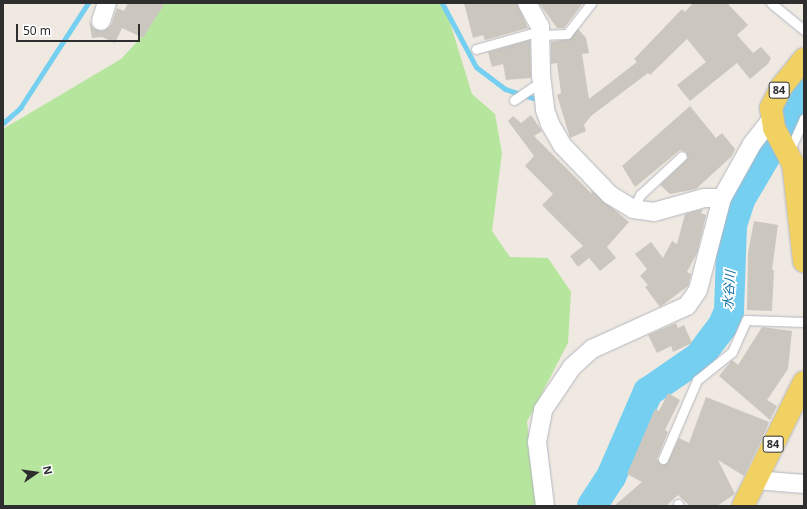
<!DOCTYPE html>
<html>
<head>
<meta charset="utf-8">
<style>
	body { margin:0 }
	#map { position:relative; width:807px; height:509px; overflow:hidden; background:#efe9e1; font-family:"Noto Sans","Noto Sans JP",sans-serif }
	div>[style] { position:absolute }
	.green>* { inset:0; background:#b6e59e }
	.stream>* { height:5px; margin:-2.5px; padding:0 2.5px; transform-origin:2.5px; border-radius:2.5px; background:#75cff0 }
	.river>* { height:30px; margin:-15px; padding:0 15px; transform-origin:15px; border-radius:15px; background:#75cff0 }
	.building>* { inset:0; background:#cbc7bf }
	.roads { filter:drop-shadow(0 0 1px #b4b7c1) drop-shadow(0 0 1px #b4b7c1) }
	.service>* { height:9px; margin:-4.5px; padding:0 4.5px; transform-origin:4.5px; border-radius:4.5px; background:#fff }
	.minor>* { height:18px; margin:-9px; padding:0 9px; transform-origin:9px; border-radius:9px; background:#fff }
	.primary>* { height:22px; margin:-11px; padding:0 11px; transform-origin:11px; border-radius:11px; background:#f2d163 }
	span { translate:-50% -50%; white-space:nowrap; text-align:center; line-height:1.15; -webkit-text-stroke:3.5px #fff; paint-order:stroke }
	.shield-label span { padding:1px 3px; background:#fff; border:1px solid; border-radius:3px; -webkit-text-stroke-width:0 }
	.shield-label { font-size:11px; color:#2e2e2e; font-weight:700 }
	.water-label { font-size:13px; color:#0d6fa3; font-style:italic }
	.frame { position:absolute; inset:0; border:4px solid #2e2e2e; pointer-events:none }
	.north { position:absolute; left:16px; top:453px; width:40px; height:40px; -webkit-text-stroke:3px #fff; paint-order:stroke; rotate:77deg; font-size:11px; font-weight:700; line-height:16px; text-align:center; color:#2e2e2e }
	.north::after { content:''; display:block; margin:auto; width:14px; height:18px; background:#2e2e2e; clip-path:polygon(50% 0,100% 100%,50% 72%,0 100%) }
	.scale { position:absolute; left:16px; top:24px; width:124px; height:18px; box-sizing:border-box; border:2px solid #2e2e2e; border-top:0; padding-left:5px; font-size:12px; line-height:14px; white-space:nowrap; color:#2e2e2e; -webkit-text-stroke:3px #fff; paint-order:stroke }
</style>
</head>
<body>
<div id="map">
	<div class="green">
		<div style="clip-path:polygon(160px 3px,444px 3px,472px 94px,495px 114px,502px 153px,492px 231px,510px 257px,548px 258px,571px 292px,568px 343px,527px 422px,534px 481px,542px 506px,3px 506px,3px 129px,121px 59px,148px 30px)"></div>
	</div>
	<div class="stream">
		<div style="left:442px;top:3px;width:72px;rotate:62deg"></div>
		<div style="left:476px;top:67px;width:36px;rotate:37deg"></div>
		<div style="left:505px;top:89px;width:38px;rotate:18deg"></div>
		<div style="left:3px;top:123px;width:23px;rotate:-41deg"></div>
		<div style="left:20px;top:108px;width:125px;rotate:-57.1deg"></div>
		<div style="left:732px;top:188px;width:15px;rotate:-4deg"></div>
	</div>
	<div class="river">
		<div style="left:592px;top:506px;width:35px;rotate:-57deg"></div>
		<div style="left:611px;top:477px;width:93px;rotate:-66.5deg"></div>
		<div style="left:648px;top:392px;width:62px;rotate:-34.5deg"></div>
		<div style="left:699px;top:357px;width:38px;rotate:-53deg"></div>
		<div style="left:722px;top:327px;width:17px;rotate:-66deg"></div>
		<div style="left:729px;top:311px;width:86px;rotate:-88deg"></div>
		<div style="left:732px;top:225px;width:28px;rotate:-72deg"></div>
		<div style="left:741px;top:198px;width:124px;rotate:-59.5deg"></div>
	</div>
	<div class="building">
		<div style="clip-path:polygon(128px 3px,165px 3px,143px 38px,122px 28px,115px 43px,102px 37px,92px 38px,89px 20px,93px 28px,103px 31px,111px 25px,117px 8px,124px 11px)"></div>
		<div style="clip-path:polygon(464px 3px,517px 3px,528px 28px,485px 40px,483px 35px,473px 38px)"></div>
		<div style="clip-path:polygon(539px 3px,583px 3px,564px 28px,557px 28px)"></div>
		<div style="clip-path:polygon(693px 3px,727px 3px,748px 25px,737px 35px,753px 53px,761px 47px,771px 58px,768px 64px,750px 79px,737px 63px,690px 101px,677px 85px,706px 62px,687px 39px,650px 75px,648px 73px,591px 116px,584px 125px,586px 131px,570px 138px,557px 95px,561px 93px,557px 63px,551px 64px,551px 42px,569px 39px,578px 29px,586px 38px,589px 53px,582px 54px,589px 99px,637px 62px,634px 59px,682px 9px,685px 12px)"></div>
		<div style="clip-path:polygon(530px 40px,531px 78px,506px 80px,503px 64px,492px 67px,488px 52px)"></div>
		<div style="clip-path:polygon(690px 106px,716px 138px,722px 133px,735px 149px,732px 156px,696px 189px,670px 194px,660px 185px,688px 158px,686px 152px,680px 150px,635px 187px,622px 166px)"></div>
		<div style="clip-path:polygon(531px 115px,542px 131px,534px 136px,592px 194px,591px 190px,629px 222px,607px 247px,616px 258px,600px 271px,589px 258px,578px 267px,570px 256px,583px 246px,542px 205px,553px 194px,525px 166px,534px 156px,508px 121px,513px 116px,521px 123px)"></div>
		<div style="clip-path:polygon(703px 209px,701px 213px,706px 215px,697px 253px,687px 272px,691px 274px,688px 286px,660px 307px,645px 287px,648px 285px,640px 276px,647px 269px,635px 254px,651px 242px,663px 258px,672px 241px,677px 244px,685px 214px)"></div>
		<div style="clip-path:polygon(754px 221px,778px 225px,772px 270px,774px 270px,772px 311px,747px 310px,748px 253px)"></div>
		<div style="clip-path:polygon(676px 323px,678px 328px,684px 325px,692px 343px,673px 352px,671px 346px,657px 353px,648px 335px)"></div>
		<div style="clip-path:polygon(762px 327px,792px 331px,788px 369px,767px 400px,777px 406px,770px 420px,719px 376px,732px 360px,738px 365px)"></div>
		<div style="clip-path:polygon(668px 393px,680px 400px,665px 430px,668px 432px,657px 459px,661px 465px,668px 462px,679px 438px,689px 443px,706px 397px,769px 422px,766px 430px,744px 476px,718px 460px,735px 494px,717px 506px,690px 506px,678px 495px,666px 506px,614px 506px,642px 482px,627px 474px,655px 409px,659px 411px)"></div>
	</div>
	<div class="roads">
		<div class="service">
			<div style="left:771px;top:3px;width:43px;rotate:39.3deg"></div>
			<div style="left:540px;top:35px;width:27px;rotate:-2deg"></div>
			<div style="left:567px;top:34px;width:39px;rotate:-52deg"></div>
			<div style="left:476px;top:49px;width:66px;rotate:-15.7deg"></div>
			<div style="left:514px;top:100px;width:34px;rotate:-34deg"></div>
			<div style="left:789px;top:152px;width:37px;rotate:-66deg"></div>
			<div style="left:633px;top:209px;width:16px;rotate:-63deg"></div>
			<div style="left:640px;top:195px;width:57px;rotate:-42.9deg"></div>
			<div style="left:663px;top:459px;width:86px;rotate:-66.7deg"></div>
			<div style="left:697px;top:380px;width:45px;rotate:-38.7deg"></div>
			<div style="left:732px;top:352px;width:35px;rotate:-66deg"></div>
			<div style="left:746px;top:320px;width:58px;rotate:2deg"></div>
			<div style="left:678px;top:504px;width:2px;rotate:63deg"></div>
		</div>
		<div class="minor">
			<div style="left:527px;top:3px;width:26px;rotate:61deg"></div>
			<div style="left:540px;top:26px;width:49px;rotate:88.8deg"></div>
			<div style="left:541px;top:75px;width:35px;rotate:83deg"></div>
			<div style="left:545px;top:110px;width:15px;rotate:70deg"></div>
			<div style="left:550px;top:124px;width:24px;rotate:60deg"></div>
			<div style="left:562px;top:145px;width:69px;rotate:46.2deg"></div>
			<div style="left:610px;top:195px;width:27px;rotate:31deg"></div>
			<div style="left:633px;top:209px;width:21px;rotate:8deg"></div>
			<div style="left:654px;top:212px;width:52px;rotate:-15.6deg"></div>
			<div style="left:704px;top:198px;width:18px"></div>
			<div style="left:101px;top:21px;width:19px;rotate:-72deg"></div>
			<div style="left:755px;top:480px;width:49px;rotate:4.7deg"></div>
			<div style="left:545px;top:506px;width:64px;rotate:-97.1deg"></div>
			<div style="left:537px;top:442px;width:33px;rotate:-79deg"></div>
			<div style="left:543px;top:410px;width:52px;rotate:-56deg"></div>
			<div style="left:572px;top:367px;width:27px;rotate:-42deg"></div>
			<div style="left:592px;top:349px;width:104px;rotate:-24.4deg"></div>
			<div style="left:687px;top:306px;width:19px;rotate:-55deg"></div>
			<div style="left:698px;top:290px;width:95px;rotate:-75.4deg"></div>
			<div style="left:722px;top:198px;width:62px;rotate:-60.9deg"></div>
			<div style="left:752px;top:144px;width:33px;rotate:-52deg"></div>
		</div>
		<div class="primary">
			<div style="left:804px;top:59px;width:35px;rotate:129deg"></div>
			<div style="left:782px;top:86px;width:25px;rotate:117deg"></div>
			<div style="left:771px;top:108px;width:20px;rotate:81deg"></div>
			<div style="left:774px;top:128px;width:40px;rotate:62deg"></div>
			<div style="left:793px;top:163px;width:99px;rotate:83.6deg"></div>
			<div style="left:743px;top:506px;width:138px;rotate:-63.8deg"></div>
		</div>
	</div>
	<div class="shield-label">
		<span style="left:779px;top:90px">84</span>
		<span style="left:773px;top:444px">84</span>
	</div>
	<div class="water-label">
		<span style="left:729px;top:290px;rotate:-86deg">水谷川</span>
	</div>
	<div class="frame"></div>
	<div class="north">N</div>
	<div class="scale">50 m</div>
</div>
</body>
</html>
